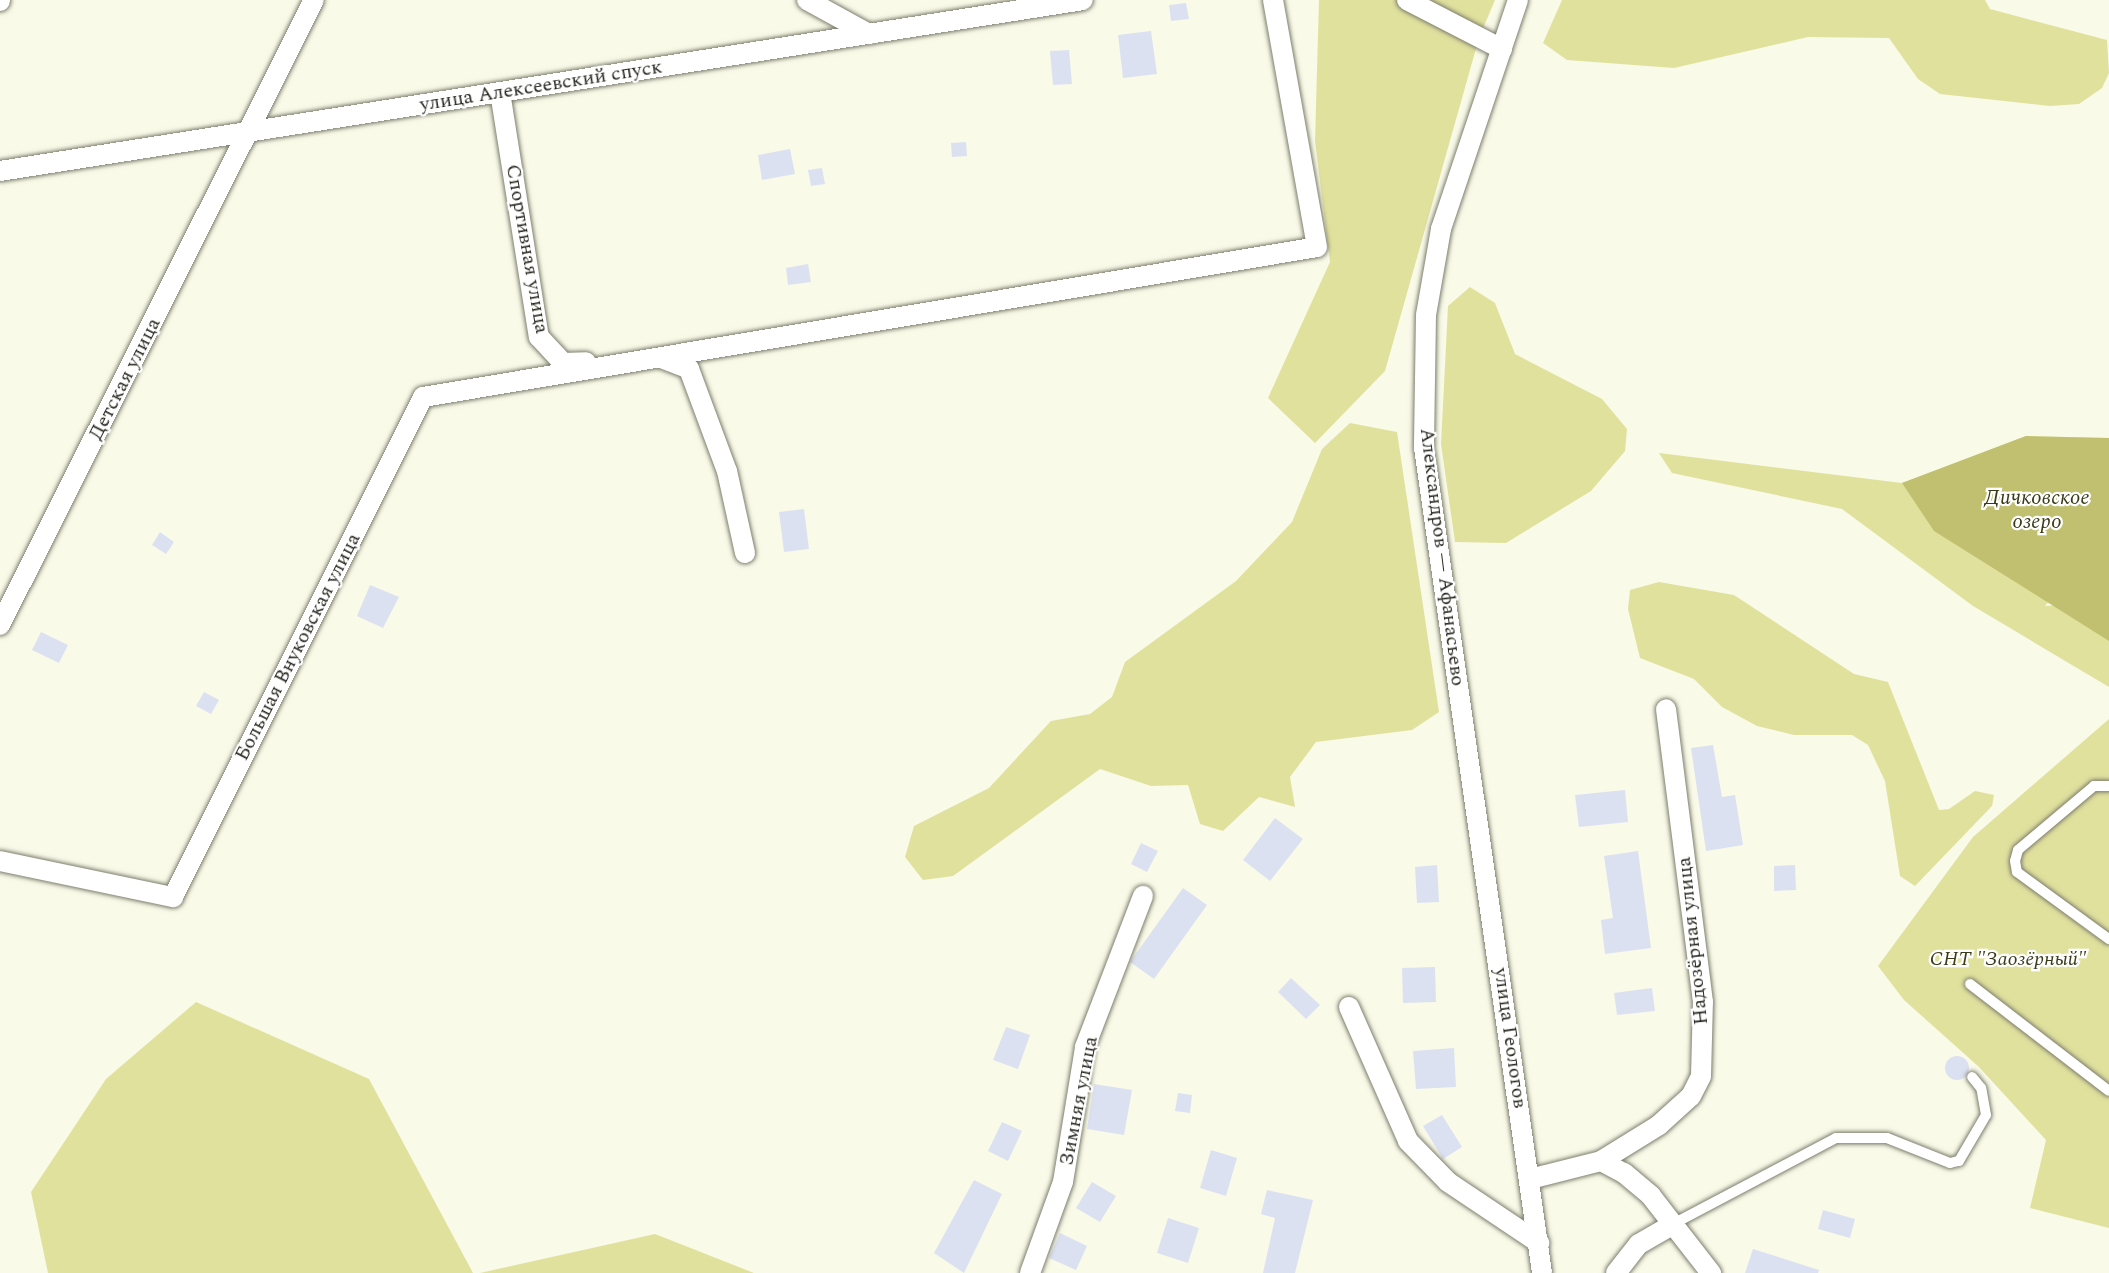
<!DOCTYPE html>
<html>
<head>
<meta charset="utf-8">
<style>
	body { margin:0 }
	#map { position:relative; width:2109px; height:1273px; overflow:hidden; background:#f9fae8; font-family:Spectral,serif }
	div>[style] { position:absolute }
	.green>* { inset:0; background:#e1e19e }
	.water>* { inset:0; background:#c1c071 }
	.building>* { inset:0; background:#dce1f2 }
	.round { border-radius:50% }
	.roads { filter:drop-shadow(0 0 2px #7d7e6e) drop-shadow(0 0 2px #7d7e6e) }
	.service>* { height:10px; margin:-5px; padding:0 5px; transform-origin:5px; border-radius:5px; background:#fff }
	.minor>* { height:20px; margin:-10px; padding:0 10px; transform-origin:10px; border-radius:10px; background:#fff }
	span { translate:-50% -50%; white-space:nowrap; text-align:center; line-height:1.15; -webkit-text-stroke:4.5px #fff; paint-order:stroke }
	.street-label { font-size:20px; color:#292922 }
	.park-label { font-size:20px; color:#3d3c1a; font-style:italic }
	.water-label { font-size:21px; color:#3a3a17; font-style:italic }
</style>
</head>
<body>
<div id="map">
	<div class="green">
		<div style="clip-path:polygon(1319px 0,1495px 0,1479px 38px,1385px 371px,1315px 443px,1268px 398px,1330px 262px,1315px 141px)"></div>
		<div style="clip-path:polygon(1562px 0,1985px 0,1990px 9px,2107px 40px,2109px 73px,2102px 88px,2079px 104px,2050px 106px,1940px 94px,1918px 79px,1889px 38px,1808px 37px,1674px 68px,1567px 60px,1543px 43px)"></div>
		<div style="clip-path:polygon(1470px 287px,1495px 303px,1515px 354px,1602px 399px,1627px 429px,1625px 451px,1591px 491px,1506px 543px,1455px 542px,1441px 444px,1448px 306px)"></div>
		<div style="clip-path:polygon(1350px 423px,1397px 432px,1439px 712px,1412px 730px,1316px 742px,1290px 777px,1295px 807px,1259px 797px,1223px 831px,1200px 824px,1188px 785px,1151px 786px,1100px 769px,953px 876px,923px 880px,905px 857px,914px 826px,989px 788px,1051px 721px,1090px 714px,1112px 697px,1125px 662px,1236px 581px,1292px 522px,1322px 449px)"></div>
		<div style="clip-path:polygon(2026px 436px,2109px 438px,2085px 557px,2045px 606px,2109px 602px,2109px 687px,1973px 606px,1842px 509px,1672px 473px,1659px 453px,1902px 483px)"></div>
		<div style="clip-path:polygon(1659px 582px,1734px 595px,1854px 674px,1888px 682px,1939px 810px,1949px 809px,1975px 791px,1994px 795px,1992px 806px,1915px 886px,1900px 876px,1885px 781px,1868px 745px,1852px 735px,1794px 735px,1757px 726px,1722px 707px,1694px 679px,1640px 658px,1628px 609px,1630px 590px)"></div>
		<div style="clip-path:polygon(2109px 719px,2109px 1228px,2030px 1208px,2046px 1140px,1979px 1067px,1904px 1000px,1878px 966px,1973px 837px)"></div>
		<div style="clip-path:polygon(196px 1002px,369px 1079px,473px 1273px,48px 1273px,31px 1192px,106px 1079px)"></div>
		<div style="clip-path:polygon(655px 1234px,754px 1273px,480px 1273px)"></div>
	</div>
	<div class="water">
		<div style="clip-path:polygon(2026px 436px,2109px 438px,2109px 641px,1934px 531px,1902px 483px)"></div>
	</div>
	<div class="building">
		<div style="clip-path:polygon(1186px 3px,1189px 19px,1171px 21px,1169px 5px)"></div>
		<div style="clip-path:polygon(1151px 31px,1157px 74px,1123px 78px,1118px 35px)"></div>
		<div style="clip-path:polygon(1069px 50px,1072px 84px,1053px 85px,1050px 51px)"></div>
		<div style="clip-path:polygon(966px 142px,967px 156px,952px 157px,951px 143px)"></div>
		<div style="clip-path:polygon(790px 149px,795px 174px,762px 180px,758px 155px)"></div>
		<div style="clip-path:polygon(822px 168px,825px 184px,811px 186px,808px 170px)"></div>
		<div style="clip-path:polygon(808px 264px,811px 282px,788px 285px,786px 268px)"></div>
		<div style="clip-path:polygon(804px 509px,809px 549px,784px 552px,779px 512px)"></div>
		<div style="clip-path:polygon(160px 532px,174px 542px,166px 554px,152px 545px)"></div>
		<div style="clip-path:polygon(370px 585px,399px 597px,383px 628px,357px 616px)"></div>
		<div style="clip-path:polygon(41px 632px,68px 645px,59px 663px,32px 650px)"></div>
		<div style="clip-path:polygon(204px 692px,219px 700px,211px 714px,196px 706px)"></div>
		<div style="clip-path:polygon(1713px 745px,1722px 797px,1735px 795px,1743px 845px,1706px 851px,1691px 748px)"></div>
		<div style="clip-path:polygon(1625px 790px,1628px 822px,1579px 827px,1575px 795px)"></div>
		<div style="clip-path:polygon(1275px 818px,1303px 839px,1270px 881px,1243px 860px)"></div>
		<div style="clip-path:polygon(1141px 843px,1158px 851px,1147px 872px,1131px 864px)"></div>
		<div style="clip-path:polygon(1638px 851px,1651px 948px,1605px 954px,1601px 920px,1613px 918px,1604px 856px)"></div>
		<div style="clip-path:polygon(1437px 865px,1439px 902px,1417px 903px,1415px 867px)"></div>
		<div style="clip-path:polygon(1795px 865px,1796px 890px,1774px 891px,1774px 866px)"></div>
		<div style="clip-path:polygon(1183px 888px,1207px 905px,1154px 979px,1130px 962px)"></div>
		<div style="clip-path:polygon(1435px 967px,1436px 1002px,1403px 1003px,1402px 968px)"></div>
		<div style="clip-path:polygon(1291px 978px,1320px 1005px,1306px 1019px,1278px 992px)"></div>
		<div style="clip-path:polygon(1652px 988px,1655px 1011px,1617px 1015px,1614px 993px)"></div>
		<div style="clip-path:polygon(1006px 1027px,1030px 1035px,1018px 1069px,993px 1060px)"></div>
		<div style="clip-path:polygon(1454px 1048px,1456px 1087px,1416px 1089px,1413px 1051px)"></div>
		<div class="round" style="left:1945px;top:1056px;width:24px;height:24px"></div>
		<div style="clip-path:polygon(1094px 1084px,1132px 1090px,1124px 1135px,1087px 1129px)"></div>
		<div style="clip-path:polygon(1178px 1093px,1192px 1095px,1190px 1113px,1175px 1111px)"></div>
		<div style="clip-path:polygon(1442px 1115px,1462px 1147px,1443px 1159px,1423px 1126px)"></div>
		<div style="clip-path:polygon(1002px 1122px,1022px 1131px,1008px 1161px,988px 1151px)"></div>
		<div style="clip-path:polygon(1211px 1150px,1237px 1158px,1226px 1196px,1200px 1188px)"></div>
		<div style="clip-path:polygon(974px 1180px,1002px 1194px,964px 1273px,934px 1253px)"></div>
		<div style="clip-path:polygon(1092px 1182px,1116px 1196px,1100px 1222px,1076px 1208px)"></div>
		<div style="clip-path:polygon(1267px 1190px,1313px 1200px,1295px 1273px,1263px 1273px,1275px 1218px,1261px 1214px)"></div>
		<div style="clip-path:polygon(1823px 1210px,1855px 1219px,1850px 1238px,1818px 1229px)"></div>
		<div style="clip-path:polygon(1168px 1218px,1199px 1228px,1188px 1263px,1157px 1253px)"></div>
		<div style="clip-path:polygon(1060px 1233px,1087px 1246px,1076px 1270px,1049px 1258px)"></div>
		<div style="clip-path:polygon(1753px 1249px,1819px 1270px,1818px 1273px,1745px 1273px)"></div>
	</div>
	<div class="roads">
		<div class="service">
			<div style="left:2109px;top:786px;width:15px;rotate:180deg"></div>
			<div style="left:2094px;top:786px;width:99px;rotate:139.9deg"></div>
			<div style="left:2018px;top:850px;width:11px;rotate:105deg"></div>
			<div style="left:2015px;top:861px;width:11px;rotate:80deg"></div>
			<div style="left:2017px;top:872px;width:114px;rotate:36.1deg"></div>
			<div style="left:1970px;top:984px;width:175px;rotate:37.6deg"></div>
			<div style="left:1673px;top:1224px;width:184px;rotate:-27.8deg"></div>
			<div style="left:1836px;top:1138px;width:51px"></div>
			<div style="left:1887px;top:1138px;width:68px;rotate:21.6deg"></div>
			<div style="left:1950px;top:1163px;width:9px;rotate:-13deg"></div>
			<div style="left:1959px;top:1161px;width:53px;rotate:-59.6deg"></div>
			<div style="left:1986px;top:1115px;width:27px;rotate:-100deg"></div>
			<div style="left:1981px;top:1088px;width:14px;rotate:-129deg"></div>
		</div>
		<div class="minor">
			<div style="left:807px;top:0;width:71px;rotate:28.7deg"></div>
			<div style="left:1407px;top:0;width:107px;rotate:27.3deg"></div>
			<div style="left:1518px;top:0;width:242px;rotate:108.6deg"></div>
			<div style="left:1441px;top:229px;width:87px;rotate:99.9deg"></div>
			<div style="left:1426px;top:315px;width:133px;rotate:90.9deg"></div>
			<div style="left:1424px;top:448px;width:833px;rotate:81.86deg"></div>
			<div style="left:0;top:1px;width:1px;rotate:-90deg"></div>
			<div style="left:500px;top:92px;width:248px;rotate:81deg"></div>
			<div style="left:539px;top:337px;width:35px;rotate:47deg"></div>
			<div style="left:563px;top:363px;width:23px;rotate:-2deg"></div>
			<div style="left:0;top:171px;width:1096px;rotate:-8.97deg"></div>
			<div style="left:661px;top:358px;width:30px;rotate:21deg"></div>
			<div style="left:689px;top:369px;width:109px;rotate:69.6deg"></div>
			<div style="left:727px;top:471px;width:84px;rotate:77.6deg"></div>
			<div style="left:0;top:625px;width:699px;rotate:-63.33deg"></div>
			<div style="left:0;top:861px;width:177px;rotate:11.8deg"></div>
			<div style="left:173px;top:897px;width:559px;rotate:-63.43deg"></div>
			<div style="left:423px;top:397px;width:906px;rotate:-9.52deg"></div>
			<div style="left:1317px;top:247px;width:251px;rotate:-100.1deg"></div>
			<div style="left:1349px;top:1007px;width:146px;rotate:66.2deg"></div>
			<div style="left:1408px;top:1141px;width:57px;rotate:45.7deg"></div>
			<div style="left:1448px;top:1182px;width:110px;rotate:33.8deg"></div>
			<div style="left:1601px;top:1161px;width:68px;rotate:-31.8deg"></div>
			<div style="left:1659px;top:1125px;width:43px;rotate:-42.2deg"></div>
			<div style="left:1691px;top:1096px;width:22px;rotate:-63deg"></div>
			<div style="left:1701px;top:1076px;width:74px;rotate:-88.5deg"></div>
			<div style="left:1703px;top:1002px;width:295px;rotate:-97.2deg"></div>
			<div style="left:1530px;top:1179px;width:73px;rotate:-14.2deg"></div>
			<div style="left:1601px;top:1161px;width:26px;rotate:28deg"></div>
			<div style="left:1624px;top:1173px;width:35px;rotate:40deg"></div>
			<div style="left:1651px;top:1196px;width:98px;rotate:52.1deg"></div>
			<div style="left:1030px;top:1273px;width:97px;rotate:-70.1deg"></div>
			<div style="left:1063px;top:1182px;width:137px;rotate:-80.7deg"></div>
			<div style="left:1085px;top:1047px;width:162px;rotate:-69deg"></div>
			<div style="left:1616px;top:1273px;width:37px;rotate:-52deg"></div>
			<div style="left:1639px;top:1244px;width:39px;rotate:-30deg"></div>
		</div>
	</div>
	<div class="street-label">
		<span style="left:541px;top:86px;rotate:-9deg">улица Алексеевский спуск</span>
		<span style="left:527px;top:249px;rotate:80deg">Спортивная улица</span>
		<span style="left:125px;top:379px;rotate:-63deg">Детская улица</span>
		<span style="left:1442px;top:557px;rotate:83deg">Александров — Афанасьево</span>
		<span style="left:298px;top:647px;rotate:-63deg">Большая Внуковская улица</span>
		<span style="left:1693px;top:941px;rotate:-96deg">Надозёрная улица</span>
		<span style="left:1510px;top:1038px;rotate:82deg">улица Геологов</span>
		<span style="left:1079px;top:1101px;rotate:-79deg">Зимняя улица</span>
	</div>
	<div class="park-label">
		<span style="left:2008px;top:959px">СНТ "Заозёрный"</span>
	</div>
	<div class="water-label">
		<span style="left:2037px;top:510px">Дичковское<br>озеро</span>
	</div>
</div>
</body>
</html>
